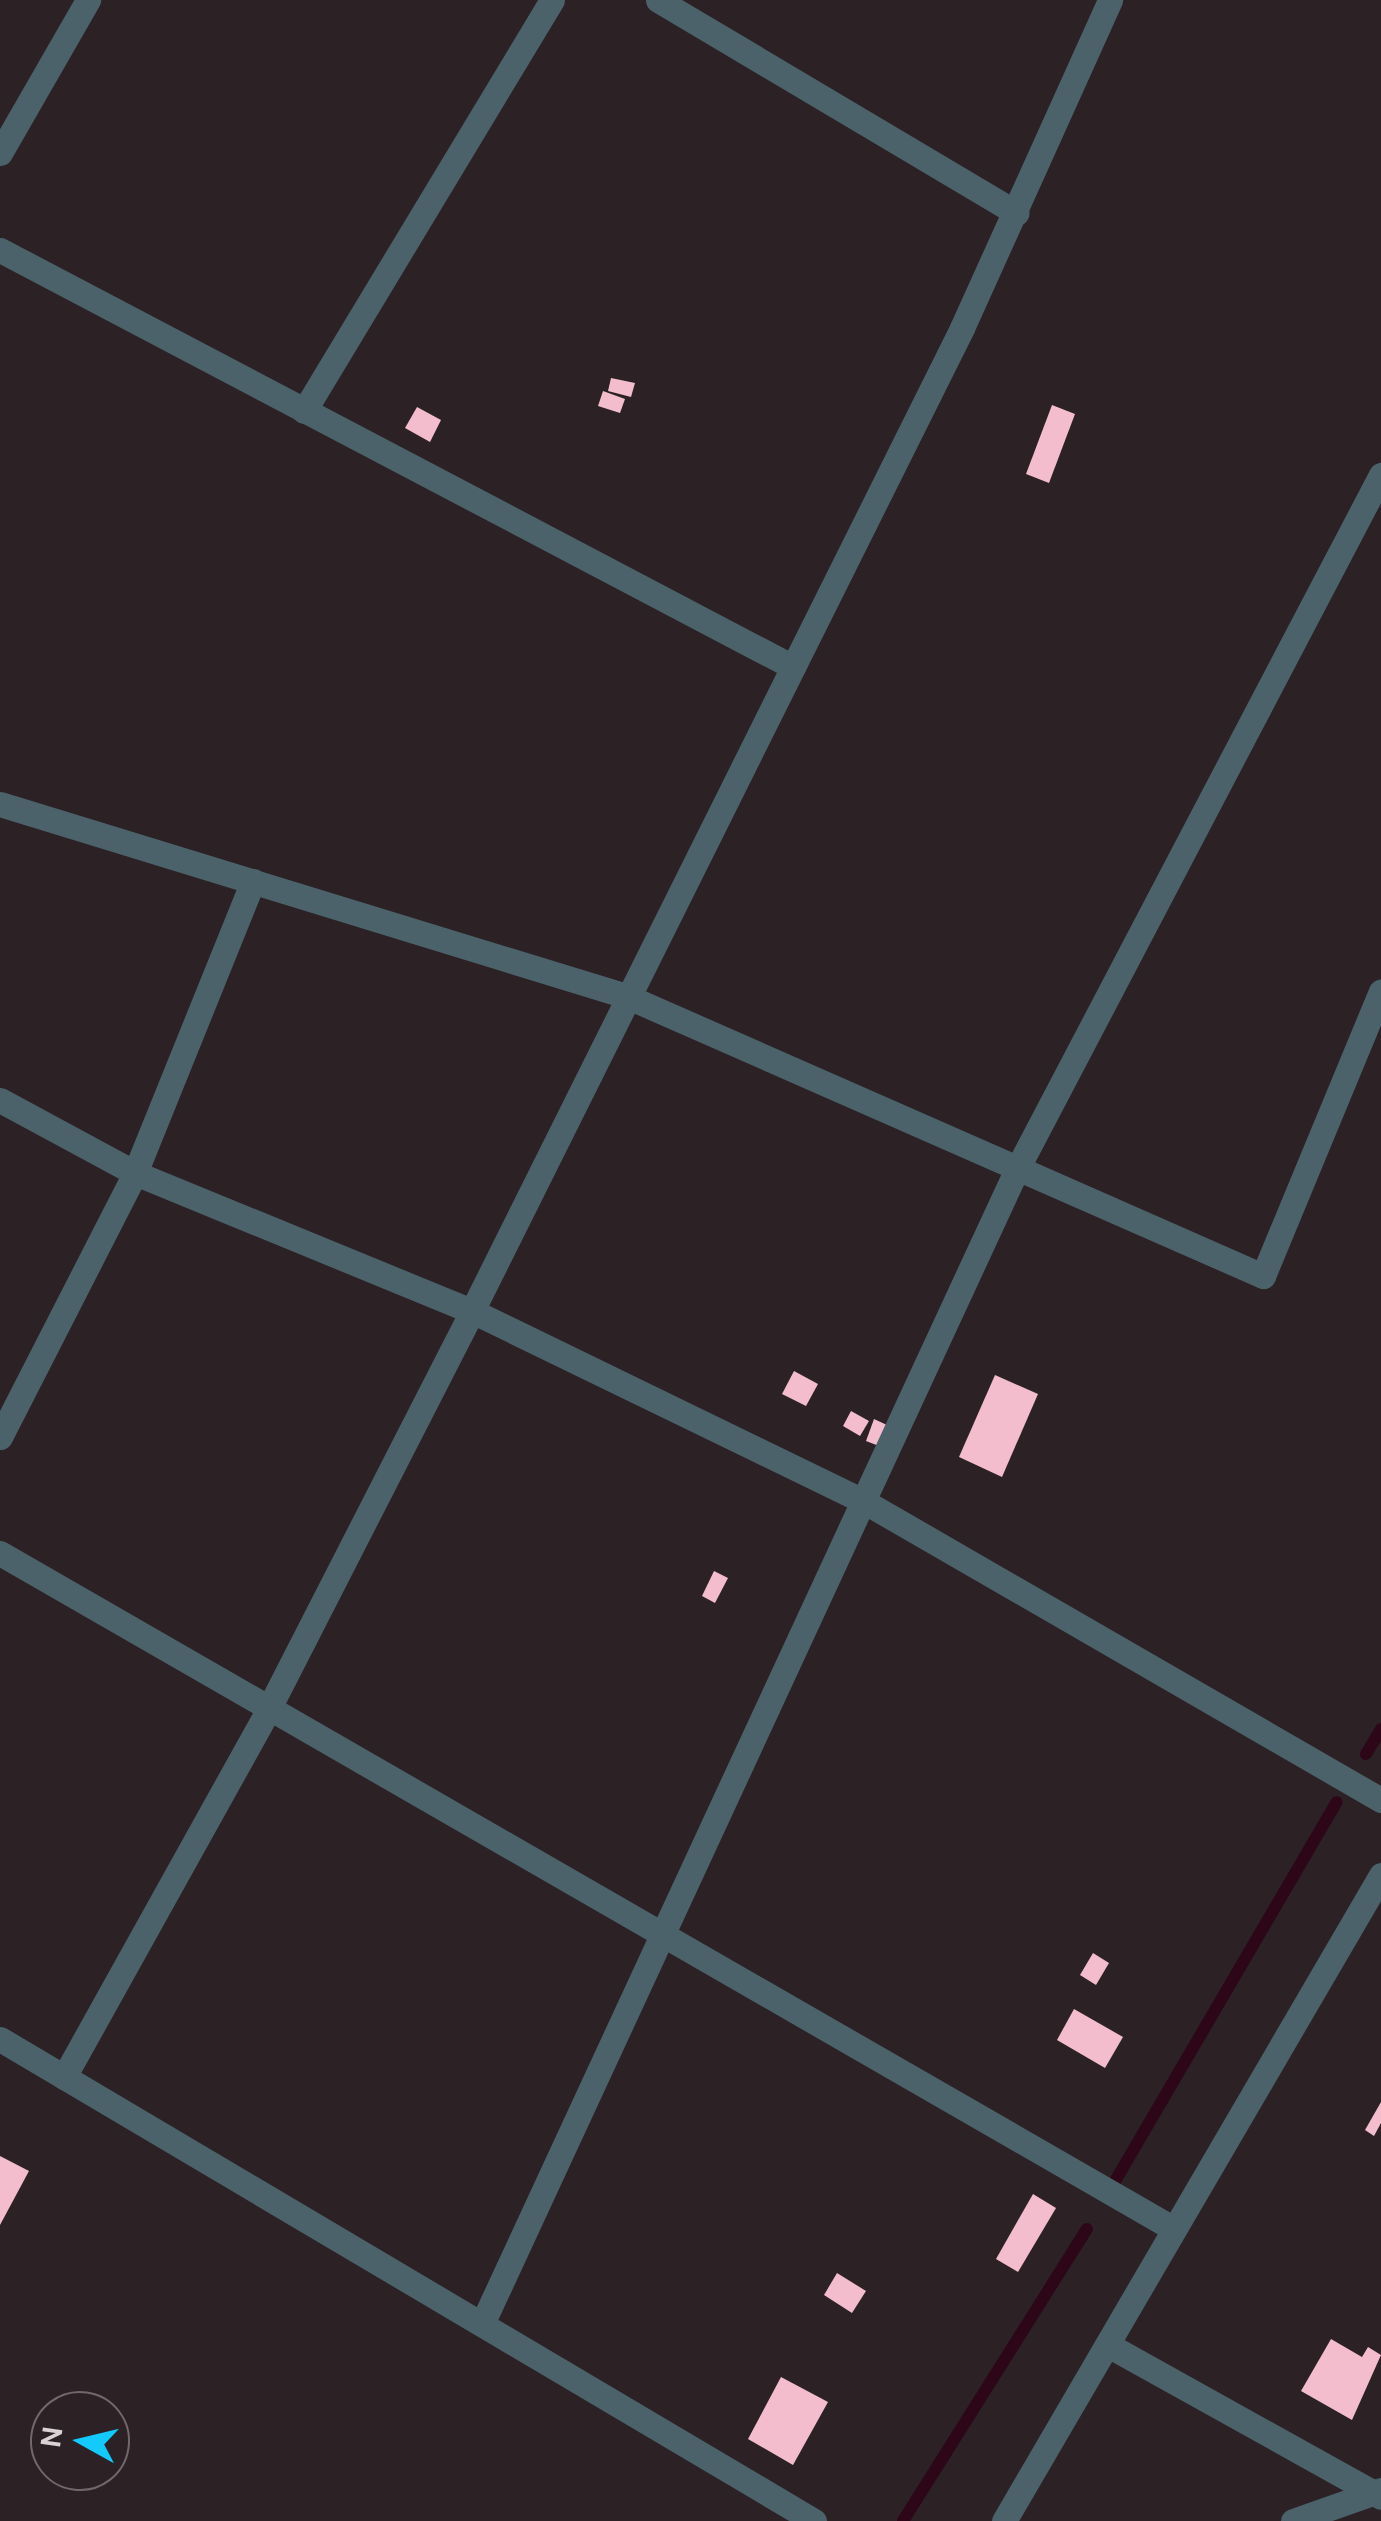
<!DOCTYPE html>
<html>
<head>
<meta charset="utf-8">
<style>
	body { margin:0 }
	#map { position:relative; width:1381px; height:2521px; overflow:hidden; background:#2c2225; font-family:"DM Sans",sans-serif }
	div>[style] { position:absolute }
	.stream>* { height:12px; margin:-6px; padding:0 6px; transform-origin:6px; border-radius:6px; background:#2d0617 }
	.building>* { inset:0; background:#f4bdce }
	.minor>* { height:25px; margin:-12.5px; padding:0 12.5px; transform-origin:12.5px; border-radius:12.5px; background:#4b626a }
	.tertiary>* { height:25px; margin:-12.5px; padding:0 12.5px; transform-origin:12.5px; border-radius:12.5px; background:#4b626a }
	span { translate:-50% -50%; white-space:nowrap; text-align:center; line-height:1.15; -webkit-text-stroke:10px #2c2225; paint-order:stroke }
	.north { position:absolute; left:30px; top:2391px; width:100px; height:100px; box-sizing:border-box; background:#2c2225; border:2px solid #72686b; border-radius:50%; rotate:278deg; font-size:28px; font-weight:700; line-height:40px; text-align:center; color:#dad2d4 }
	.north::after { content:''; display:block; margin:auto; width:35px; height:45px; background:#12cafb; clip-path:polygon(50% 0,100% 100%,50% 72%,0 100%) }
</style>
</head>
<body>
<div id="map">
	<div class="stream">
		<div style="left:1366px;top:1754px;width:29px;rotate:-59deg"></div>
		<div style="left:1114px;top:2183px;width:441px;rotate:-59.7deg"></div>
		<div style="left:903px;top:2521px;width:345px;rotate:-57.8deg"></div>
	</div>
	<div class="building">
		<div style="clip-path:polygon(611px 378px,635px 383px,631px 397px,608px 391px)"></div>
		<div style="clip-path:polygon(603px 391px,625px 399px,620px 413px,598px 406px)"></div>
		<div style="clip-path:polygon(1052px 405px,1075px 414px,1049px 483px,1026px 474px)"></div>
		<div style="clip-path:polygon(417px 407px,441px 420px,430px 442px,405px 428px)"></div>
		<div style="clip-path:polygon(794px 1371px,818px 1384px,806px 1406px,782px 1394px)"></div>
		<div style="clip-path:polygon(995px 1375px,1038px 1394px,1002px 1477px,959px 1457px)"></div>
		<div style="clip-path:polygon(851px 1411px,869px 1421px,860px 1436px,843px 1426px)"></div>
		<div style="clip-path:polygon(874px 1419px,887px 1425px,879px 1446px,866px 1441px)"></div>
		<div style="clip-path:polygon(714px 1571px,728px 1578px,715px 1603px,702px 1596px)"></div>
		<div style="clip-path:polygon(1093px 1953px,1109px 1963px,1096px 1985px,1080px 1975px)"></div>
		<div style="clip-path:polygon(1074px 2009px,1123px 2037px,1105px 2068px,1057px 2040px)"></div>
		<div style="clip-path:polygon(1381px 2102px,1381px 2123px,1374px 2136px,1365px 2130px)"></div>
		<div style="clip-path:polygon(0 2156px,29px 2171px,0 2225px)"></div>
		<div style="clip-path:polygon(1033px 2194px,1056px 2208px,1018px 2272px,996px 2259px)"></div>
		<div style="clip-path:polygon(837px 2273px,866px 2291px,852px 2313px,824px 2295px)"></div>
		<div style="clip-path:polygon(1331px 2339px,1362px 2357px,1368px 2347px,1381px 2355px,1352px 2420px,1301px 2391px)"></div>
		<div style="clip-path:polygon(781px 2377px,828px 2402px,793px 2465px,748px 2439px)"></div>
	</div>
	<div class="minor">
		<div style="left:658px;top:0;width:417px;rotate:30.7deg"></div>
		<div style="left:0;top:153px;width:177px;rotate:-60.1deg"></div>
		<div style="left:0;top:250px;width:896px;rotate:27.74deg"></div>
		<div style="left:304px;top:411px;width:480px;rotate:-58.9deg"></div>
		<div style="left:0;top:804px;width:655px;rotate:17.05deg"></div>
		<div style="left:626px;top:996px;width:696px;rotate:23.73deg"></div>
		<div style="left:1263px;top:1276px;width:308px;rotate:-67.5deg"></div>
		<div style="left:0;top:1100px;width:153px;rotate:28.4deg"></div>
		<div style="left:135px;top:1173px;width:364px;rotate:22.3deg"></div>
		<div style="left:472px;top:1311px;width:437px;rotate:25.9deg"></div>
		<div style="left:865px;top:1502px;width:596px;rotate:30.01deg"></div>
		<div style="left:0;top:1437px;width:297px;rotate:-62.9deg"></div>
		<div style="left:135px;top:1173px;width:315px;rotate:-68deg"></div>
		<div style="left:0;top:1553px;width:1349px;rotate:29.93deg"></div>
		<div style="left:0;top:2039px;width:946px;rotate:30.63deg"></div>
		<div style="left:64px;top:2077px;width:422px;rotate:-60.9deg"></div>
		<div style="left:269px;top:1708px;width:446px;rotate:-62.9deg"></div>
		<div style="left:472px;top:1311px;width:1098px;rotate:-63.5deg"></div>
		<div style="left:962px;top:328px;width:360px;rotate:-65.7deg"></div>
		<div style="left:482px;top:2324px;width:1271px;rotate:-65.15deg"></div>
		<div style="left:1016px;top:1171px;width:786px;rotate:-62.33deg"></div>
		<div style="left:1108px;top:2345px;width:312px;rotate:29.1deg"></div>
		<div style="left:1293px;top:2521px;width:93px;rotate:-19.4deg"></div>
	</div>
	<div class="tertiary">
		<div style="left:1004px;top:2521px;width:748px;rotate:-59.73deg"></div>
	</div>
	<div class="north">N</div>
</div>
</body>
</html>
